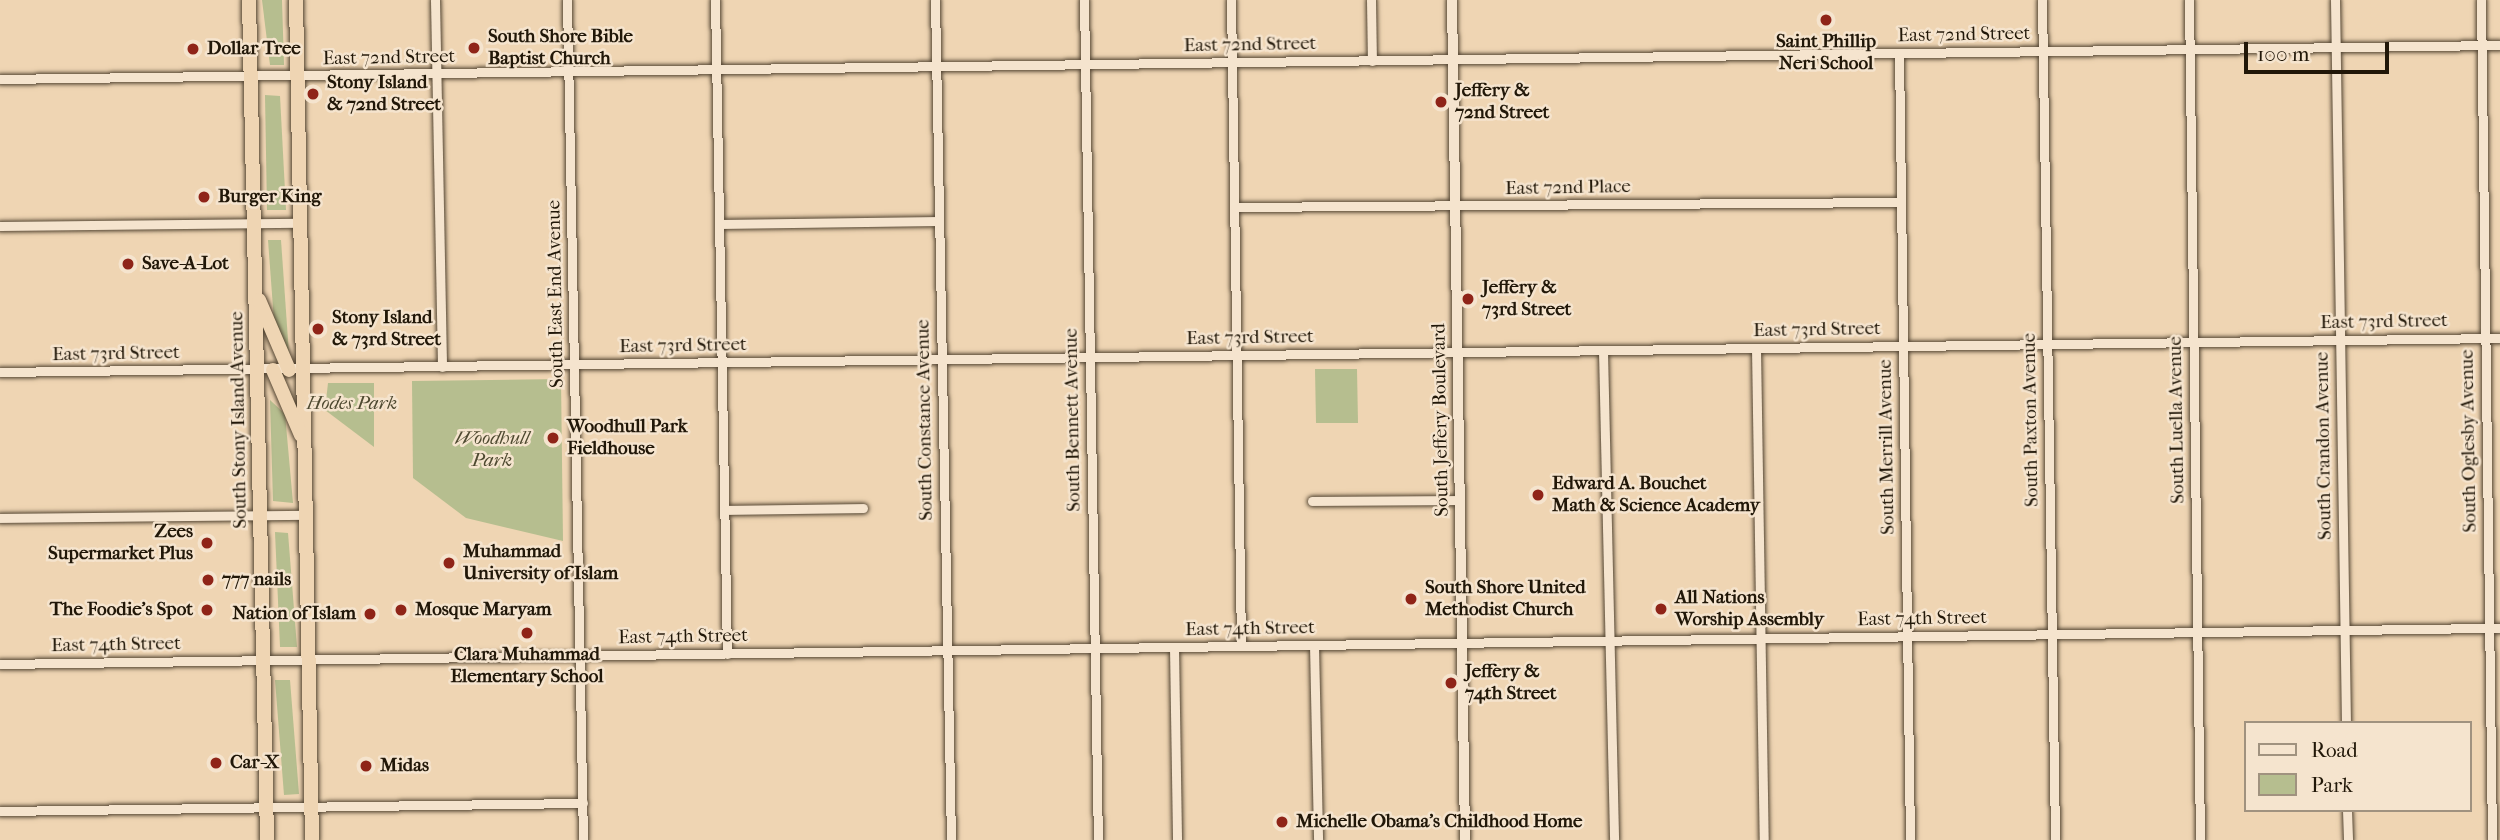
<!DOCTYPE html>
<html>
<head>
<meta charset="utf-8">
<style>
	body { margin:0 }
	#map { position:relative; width:2500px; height:840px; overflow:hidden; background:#efd5b3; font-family:"IM FELL French Canon",serif }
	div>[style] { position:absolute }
	.green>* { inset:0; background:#b6be8f }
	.roads { filter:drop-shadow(0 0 2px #544633) drop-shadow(0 0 2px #544633) }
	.minor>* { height:9px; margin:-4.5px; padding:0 4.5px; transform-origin:4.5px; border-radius:4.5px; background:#f5e4ce }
	.tertiary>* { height:10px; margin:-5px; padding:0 5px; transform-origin:5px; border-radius:5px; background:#f5e4ce }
	.trunk>* { height:14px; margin:-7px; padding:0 7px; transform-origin:7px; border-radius:7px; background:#efd5b3 }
	.dots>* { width:19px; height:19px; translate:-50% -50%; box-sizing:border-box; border:4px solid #f5e4ce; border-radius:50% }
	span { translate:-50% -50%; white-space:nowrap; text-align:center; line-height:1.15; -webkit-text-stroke:5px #f5e4ce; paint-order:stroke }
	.street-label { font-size:19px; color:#211708 }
	.poi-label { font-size:19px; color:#211708; font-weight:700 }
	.left { translate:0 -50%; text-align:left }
	.right { translate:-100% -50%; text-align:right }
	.park-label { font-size:19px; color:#4e4930; font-style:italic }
	.legend { position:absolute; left:2244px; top:721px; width:228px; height:91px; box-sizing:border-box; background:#f5e4ce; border:2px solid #a0927f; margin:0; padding:9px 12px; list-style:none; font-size:21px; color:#211708 }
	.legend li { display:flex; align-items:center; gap:14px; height:35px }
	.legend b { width:35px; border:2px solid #a0927f }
	.scale { position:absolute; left:2244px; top:42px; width:145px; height:32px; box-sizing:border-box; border:4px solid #211708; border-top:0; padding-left:9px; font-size:21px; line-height:24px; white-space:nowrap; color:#211708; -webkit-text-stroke:5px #f5e4ce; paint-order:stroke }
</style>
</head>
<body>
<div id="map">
	<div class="green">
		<div style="clip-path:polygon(262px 0,282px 0,284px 65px,270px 65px)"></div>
		<div style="clip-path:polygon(265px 95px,280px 96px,286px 210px,267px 210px)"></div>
		<div style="clip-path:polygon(268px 240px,281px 240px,289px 354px,274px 321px)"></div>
		<div style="clip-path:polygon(1315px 369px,1357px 369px,1358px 423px,1316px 423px)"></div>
		<div style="clip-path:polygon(561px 379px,563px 541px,466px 518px,413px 478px,412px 381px)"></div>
		<div style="clip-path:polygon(328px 383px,374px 383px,374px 447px,325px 410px)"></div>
		<div style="clip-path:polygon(270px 400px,285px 414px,293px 503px,273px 501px)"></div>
		<div style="clip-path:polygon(275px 532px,288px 533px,297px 647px,280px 647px)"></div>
		<div style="clip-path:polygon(275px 680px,290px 680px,299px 794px,284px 795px)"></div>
	</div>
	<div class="roads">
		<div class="minor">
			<div style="left:435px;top:0;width:367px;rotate:88.9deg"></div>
			<div style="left:567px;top:0;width:840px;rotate:88.91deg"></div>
			<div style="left:715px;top:0;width:654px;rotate:88.95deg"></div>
			<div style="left:935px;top:0;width:840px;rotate:88.91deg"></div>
			<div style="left:1084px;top:0;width:840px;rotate:89.05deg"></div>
			<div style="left:1231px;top:0;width:646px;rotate:89.11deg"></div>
			<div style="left:1371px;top:0;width:61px;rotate:89.1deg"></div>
			<div style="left:2042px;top:0;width:840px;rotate:89.11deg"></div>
			<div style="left:2189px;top:0;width:840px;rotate:89.25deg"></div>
			<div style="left:2335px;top:0;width:723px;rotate:89.13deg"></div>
			<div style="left:2481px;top:0;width:840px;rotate:89.25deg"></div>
			<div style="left:1899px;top:53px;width:787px;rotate:89.2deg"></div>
			<div style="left:0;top:79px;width:2500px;rotate:-0.78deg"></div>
			<div style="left:1235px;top:207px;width:666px;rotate:-0.43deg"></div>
			<div style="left:719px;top:224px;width:220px;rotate:-0.8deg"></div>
			<div style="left:0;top:226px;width:300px;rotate:-0.6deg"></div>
			<div style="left:1756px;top:348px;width:492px;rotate:89.1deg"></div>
			<div style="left:1603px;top:351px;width:489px;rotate:88.7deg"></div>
			<div style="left:0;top:372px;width:2500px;rotate:-0.78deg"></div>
			<div style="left:1312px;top:501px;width:148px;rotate:-0.4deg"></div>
			<div style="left:725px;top:510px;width:138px;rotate:-0.8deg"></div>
			<div style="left:0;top:518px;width:306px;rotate:-0.6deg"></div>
			<div style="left:1314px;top:645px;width:195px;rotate:88.8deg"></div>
			<div style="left:1174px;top:647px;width:193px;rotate:89.1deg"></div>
			<div style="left:0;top:664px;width:2500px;rotate:-0.83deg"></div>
			<div style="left:2347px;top:810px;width:30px;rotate:88deg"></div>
			<div style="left:0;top:811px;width:583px;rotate:-0.79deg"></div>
		</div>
		<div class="tertiary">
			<div style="left:1452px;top:0;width:840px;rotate:89.11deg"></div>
		</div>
		<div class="trunk">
			<div style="left:249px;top:0;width:840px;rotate:88.77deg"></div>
			<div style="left:296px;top:0;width:840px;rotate:88.91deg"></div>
			<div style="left:259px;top:300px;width:76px;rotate:66.8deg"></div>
			<div style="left:273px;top:370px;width:71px;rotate:66.7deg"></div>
		</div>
	</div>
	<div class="dots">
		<div style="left:1826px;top:20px;background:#8f2418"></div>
		<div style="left:474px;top:48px;background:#8f2418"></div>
		<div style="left:193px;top:49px;background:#8f2418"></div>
		<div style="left:313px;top:94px;background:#8f2418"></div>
		<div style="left:1441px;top:102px;background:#8f2418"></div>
		<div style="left:204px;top:197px;background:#8f2418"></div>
		<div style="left:128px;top:264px;background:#8f2418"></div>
		<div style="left:1468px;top:299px;background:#8f2418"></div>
		<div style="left:318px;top:329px;background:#8f2418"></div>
		<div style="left:553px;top:438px;background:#8f2418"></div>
		<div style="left:1538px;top:495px;background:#8f2418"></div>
		<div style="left:207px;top:543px;background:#8f2418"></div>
		<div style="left:449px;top:563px;background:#8f2418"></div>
		<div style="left:208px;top:580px;background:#8f2418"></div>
		<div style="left:1411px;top:599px;background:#8f2418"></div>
		<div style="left:1661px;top:609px;background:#8f2418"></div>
		<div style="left:207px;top:610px;background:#8f2418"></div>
		<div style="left:401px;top:610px;background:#8f2418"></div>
		<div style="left:370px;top:614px;background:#8f2418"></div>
		<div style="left:527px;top:633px;background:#8f2418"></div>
		<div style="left:1451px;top:683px;background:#8f2418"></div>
		<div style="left:216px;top:763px;background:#8f2418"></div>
		<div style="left:366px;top:766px;background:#8f2418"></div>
		<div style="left:1282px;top:822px;background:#8f2418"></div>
	</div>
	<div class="street-label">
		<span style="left:1964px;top:35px;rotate:-1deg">East 72nd Street</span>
		<span style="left:1250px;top:45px;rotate:-1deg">East 72nd Street</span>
		<span style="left:389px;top:58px;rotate:-1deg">East 72nd Street</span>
		<span style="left:1568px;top:188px;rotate:-1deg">East 72nd Place</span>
		<span style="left:556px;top:294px;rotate:-91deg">South East End Avenue</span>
		<span style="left:2384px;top:322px;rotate:-1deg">East 73rd Street</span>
		<span style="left:1817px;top:330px;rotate:-1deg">East 73rd Street</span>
		<span style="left:1250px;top:338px;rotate:-1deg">East 73rd Street</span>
		<span style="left:683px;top:346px;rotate:-1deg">East 73rd Street</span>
		<span style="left:116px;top:354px;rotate:-1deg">East 73rd Street</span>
		<span style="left:239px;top:420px;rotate:-91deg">South Stony Island Avenue</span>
		<span style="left:925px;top:420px;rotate:-91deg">South Constance Avenue</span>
		<span style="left:1073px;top:420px;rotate:-91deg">South Bennett Avenue</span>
		<span style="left:1441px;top:420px;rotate:-91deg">South Jeffery Boulevard</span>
		<span style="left:2031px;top:420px;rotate:-91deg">South Paxton Avenue</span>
		<span style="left:2177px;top:420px;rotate:-91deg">South Luella Avenue</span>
		<span style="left:2469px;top:441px;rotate:-91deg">South Oglesby Avenue</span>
		<span style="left:2324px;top:446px;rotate:-91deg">South Crandon Avenue</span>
		<span style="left:1887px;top:447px;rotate:-91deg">South Merrill Avenue</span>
		<span style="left:1922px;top:619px;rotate:-1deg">East 74th Street</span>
		<span style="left:1250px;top:629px;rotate:-1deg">East 74th Street</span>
		<span style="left:683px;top:637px;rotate:-1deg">East 74th Street</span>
		<span style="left:116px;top:645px;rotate:-1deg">East 74th Street</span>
	</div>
	<div class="poi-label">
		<span class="left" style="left:488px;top:48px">South Shore Bible<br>Baptist Church</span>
		<span style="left:1826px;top:53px">Saint Phillip<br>Neri School</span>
		<span class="left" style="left:207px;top:49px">Dollar Tree</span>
		<span class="left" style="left:327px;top:94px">Stony Island<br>&amp; 72nd Street</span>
		<span class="left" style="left:1455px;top:102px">Jeffery &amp;<br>72nd Street</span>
		<span class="left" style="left:218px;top:197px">Burger King</span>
		<span class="left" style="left:142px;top:264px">Save-A-Lot</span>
		<span class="left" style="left:1482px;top:299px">Jeffery &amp;<br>73rd Street</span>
		<span class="left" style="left:332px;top:329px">Stony Island<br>&amp; 73rd Street</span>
		<span class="left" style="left:567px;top:438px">Woodhull Park<br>Fieldhouse</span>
		<span class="left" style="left:1552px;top:495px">Edward A. Bouchet<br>Math &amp; Science Academy</span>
		<span class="right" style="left:193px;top:543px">Zees<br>Supermarket Plus</span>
		<span class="left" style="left:463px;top:563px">Muhammad<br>University of Islam</span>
		<span class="left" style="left:222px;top:580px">777 nails</span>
		<span class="left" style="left:1425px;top:599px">South Shore United<br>Methodist Church</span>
		<span class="left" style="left:1675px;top:609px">All Nations<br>Worship Assembly</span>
		<span class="right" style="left:193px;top:610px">The Foodie’s Spot</span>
		<span class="left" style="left:415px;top:610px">Mosque Maryam</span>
		<span class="right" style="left:356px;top:614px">Nation of Islam</span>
		<span style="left:527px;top:666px">Clara Muhammad<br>Elementary School</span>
		<span class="left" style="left:1465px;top:683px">Jeffery &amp;<br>74th Street</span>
		<span class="left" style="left:230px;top:763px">Car-X</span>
		<span class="left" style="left:380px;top:766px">Midas</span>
		<span class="left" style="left:1296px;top:822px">Michelle Obama's Childhood Home</span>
	</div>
	<div class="park-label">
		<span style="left:352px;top:404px">Hodes Park</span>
		<span style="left:492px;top:450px">Woodhull<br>Park</span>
	</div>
	<ul class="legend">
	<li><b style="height:9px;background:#f5e4ce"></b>Road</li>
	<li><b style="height:19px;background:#b6be8f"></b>Park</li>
	</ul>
	<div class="scale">100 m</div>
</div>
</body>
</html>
